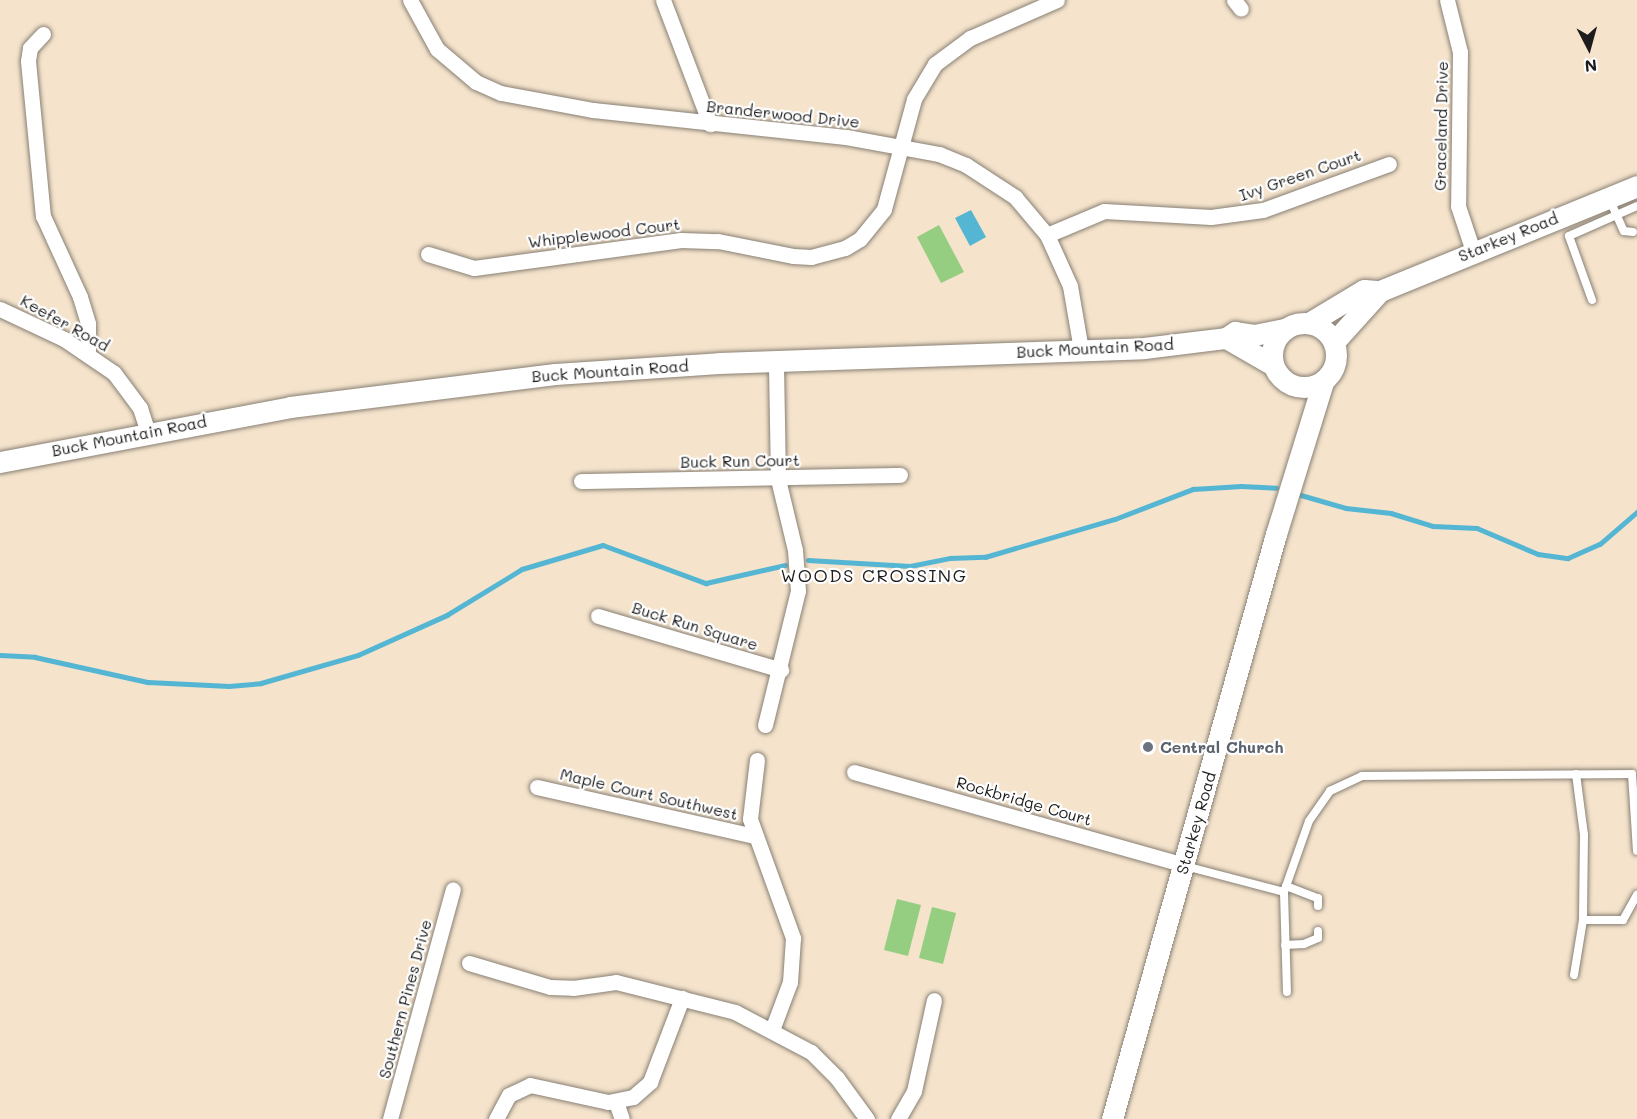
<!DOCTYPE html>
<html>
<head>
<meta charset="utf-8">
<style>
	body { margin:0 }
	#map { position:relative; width:1637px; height:1119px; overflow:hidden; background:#f5e3cc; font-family:Mali,sans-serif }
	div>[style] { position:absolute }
	.green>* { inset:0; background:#95ce81 }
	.water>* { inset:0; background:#54b6d2 }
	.stream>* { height:4.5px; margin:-2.25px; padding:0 2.25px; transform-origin:2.25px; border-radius:2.25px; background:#54b6d2 }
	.roads { filter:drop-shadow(0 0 2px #888074) drop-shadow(0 0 2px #888074) }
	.lane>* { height:8px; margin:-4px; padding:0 4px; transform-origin:4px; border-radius:4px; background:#fff }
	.street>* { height:15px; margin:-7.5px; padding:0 7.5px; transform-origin:7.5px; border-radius:7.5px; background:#fff }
	.secondary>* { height:21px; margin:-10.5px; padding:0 10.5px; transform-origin:10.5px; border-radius:10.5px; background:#fff }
	.secondary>.ring { margin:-10.5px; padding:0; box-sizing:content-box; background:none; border:21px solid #fff; border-radius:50% }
	.dots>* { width:16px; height:16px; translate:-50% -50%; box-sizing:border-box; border:3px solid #fff; border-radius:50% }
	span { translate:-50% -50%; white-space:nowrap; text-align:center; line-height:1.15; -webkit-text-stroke:4.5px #fff; paint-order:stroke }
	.street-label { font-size:16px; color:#1c1c1c }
	.worship-label { font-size:16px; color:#5b616d; font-weight:700 }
	.left { translate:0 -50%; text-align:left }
	.neighbourhood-label { font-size:18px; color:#1c1c1c; letter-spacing:1.5px }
	.north { position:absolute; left:1559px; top:18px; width:60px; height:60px; -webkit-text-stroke:4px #fff; paint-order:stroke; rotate:174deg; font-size:16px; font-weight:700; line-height:24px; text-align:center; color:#1c1c1c }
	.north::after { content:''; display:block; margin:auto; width:21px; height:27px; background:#1c1c1c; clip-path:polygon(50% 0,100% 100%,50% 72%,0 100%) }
</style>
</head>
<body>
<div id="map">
	<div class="green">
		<div style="clip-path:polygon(939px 225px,964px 272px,941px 283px,917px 237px)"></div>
		<div style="clip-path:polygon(897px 899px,921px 905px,908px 956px,884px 950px)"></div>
		<div style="clip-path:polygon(932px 907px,956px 913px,943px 964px,919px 958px)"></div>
	</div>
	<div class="water">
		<div style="clip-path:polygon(971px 210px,986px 237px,970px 246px,955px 218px)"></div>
	</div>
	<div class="stream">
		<div style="left:1301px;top:495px;width:47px;rotate:16.1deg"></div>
		<div style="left:1346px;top:508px;width:45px;rotate:6.3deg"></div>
		<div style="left:1391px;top:513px;width:44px;rotate:17.2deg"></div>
		<div style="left:1433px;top:526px;width:44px;rotate:2.6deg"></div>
		<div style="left:1477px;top:528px;width:66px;rotate:23.1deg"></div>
		<div style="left:1538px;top:554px;width:30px;rotate:8deg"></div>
		<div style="left:1568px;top:558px;width:35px;rotate:-24deg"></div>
		<div style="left:1600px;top:544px;width:49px;rotate:-40.9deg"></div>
		<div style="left:808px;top:560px;width:102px;rotate:3.4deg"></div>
		<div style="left:910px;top:566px;width:41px;rotate:-11.3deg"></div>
		<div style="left:950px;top:558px;width:35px;rotate:-2deg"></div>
		<div style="left:985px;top:557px;width:135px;rotate:-16.3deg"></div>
		<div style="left:1115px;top:519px;width:84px;rotate:-21deg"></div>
		<div style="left:1193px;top:489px;width:48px;rotate:-3.6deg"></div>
		<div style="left:1241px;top:486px;width:35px;rotate:3deg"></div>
		<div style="left:0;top:655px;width:35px;rotate:3deg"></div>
		<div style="left:35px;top:657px;width:116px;rotate:12.5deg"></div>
		<div style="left:148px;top:682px;width:81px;rotate:2.8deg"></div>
		<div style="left:229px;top:686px;width:32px;rotate:-5deg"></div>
		<div style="left:261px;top:683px;width:101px;rotate:-16.1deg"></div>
		<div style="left:358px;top:655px;width:98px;rotate:-24.2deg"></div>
		<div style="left:447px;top:615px;width:88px;rotate:-31.5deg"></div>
		<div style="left:522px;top:569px;width:84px;rotate:-16.5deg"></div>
		<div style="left:603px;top:545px;width:110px;rotate:20.3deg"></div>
		<div style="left:706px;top:583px;width:81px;rotate:-12.8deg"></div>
	</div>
	<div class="roads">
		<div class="lane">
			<div style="left:1609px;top:198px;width:36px;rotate:66deg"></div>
			<div style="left:1624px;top:231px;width:9px;rotate:6deg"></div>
			<div style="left:1592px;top:300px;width:68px;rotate:-109.8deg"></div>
			<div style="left:1569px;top:236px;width:74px;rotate:-23.8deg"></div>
			<div style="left:1576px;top:774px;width:62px;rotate:82.5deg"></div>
			<div style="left:1584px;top:835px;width:85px;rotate:90.7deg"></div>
			<div style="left:1583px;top:920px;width:40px"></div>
			<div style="left:1623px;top:920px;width:29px;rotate:-61deg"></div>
			<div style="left:1185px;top:866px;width:102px;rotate:14.7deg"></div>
			<div style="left:1284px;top:892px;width:100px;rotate:88.3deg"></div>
			<div style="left:1286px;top:886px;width:34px;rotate:21deg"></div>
			<div style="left:1318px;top:898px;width:8px;rotate:90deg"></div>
			<div style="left:1284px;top:892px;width:75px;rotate:-70.6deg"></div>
			<div style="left:1309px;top:821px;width:37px;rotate:-55deg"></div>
			<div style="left:1330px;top:791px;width:35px;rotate:-25deg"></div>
			<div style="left:1362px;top:776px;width:270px;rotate:-0.4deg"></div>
			<div style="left:1632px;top:774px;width:77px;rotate:86.3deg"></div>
			<div style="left:1285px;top:945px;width:19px;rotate:-3deg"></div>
			<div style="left:1304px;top:944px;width:15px;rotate:-23deg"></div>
			<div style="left:1318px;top:938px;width:7px;rotate:-90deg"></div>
			<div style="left:1574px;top:975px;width:56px;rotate:-80.7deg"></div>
		</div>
		<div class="street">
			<div style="left:410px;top:0;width:56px;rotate:61.1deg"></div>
			<div style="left:437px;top:49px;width:51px;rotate:40.2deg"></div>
			<div style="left:476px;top:82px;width:27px;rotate:24deg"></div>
			<div style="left:501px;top:93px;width:94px;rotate:10.5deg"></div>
			<div style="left:593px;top:110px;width:254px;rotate:6.1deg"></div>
			<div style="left:846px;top:137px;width:95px;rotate:10.4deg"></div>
			<div style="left:939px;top:154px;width:29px;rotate:22deg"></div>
			<div style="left:966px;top:165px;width:59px;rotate:33.1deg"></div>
			<div style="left:1015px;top:197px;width:50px;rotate:49.9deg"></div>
			<div style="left:1047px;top:235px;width:56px;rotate:65.7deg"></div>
			<div style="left:1070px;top:286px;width:65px;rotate:80.2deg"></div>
			<div style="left:663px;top:0;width:133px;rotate:69.2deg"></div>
			<div style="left:1234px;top:0;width:11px;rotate:52deg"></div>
			<div style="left:1447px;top:0;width:54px;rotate:76deg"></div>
			<div style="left:1460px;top:52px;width:154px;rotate:90.7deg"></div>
			<div style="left:1458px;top:206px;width:47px;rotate:71.6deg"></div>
			<div style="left:43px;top:34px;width:19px;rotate:133deg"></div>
			<div style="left:30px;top:48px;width:13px;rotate:99deg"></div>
			<div style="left:28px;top:61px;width:156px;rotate:84.5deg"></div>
			<div style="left:43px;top:216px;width:89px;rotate:65.4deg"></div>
			<div style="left:80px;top:297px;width:28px;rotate:73deg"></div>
			<div style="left:88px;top:324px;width:29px;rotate:90deg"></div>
			<div style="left:1047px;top:235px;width:62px;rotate:-22.8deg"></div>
			<div style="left:1104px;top:211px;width:107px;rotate:3.2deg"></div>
			<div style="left:1211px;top:217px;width:52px;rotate:-7.7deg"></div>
			<div style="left:1263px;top:210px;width:134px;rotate:-20.1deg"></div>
			<div style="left:428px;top:254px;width:48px;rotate:16.9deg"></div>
			<div style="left:474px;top:268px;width:209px;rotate:-7.7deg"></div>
			<div style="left:681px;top:240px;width:37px;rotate:2deg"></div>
			<div style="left:718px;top:241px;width:76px;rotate:11.3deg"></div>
			<div style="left:793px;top:256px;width:18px;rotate:3deg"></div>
			<div style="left:811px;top:257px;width:35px;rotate:-15deg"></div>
			<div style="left:845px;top:248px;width:17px;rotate:-31deg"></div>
			<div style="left:860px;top:239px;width:38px;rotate:-51deg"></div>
			<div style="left:884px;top:209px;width:114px;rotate:-74.7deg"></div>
			<div style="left:914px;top:99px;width:41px;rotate:-59deg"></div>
			<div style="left:935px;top:64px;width:44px;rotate:-36.6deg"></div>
			<div style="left:970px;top:38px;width:95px;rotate:-23.6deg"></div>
			<div style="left:0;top:309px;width:71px;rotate:25.1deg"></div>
			<div style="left:64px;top:339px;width:60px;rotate:34.2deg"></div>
			<div style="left:114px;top:373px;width:44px;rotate:53.4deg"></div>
			<div style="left:140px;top:408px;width:25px;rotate:72deg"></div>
			<div style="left:581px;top:481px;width:319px;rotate:-1.1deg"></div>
			<div style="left:598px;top:616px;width:191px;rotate:16.4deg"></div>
			<div style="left:765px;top:725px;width:138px;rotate:-76.2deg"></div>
			<div style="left:798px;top:591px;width:41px;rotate:-94.2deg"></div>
			<div style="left:795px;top:550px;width:73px;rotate:-103.5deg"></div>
			<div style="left:778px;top:479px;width:117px;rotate:-91deg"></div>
			<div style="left:757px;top:760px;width:59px;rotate:96.8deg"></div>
			<div style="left:750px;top:819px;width:127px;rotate:70.1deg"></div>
			<div style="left:793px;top:938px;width:44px;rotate:93.9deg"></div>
			<div style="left:790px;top:982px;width:51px;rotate:110.6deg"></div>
			<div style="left:854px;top:772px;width:343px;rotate:15.7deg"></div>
			<div style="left:537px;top:787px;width:222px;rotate:12.7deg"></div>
			<div style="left:469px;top:963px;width:84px;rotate:16.5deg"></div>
			<div style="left:550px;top:987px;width:23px;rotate:2deg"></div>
			<div style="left:573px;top:988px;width:43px;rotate:-7.9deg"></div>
			<div style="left:616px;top:982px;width:123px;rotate:14.1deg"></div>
			<div style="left:735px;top:1012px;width:86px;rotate:27.8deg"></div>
			<div style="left:811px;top:1052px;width:37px;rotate:45deg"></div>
			<div style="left:837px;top:1078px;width:51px;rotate:53.8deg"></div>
			<div style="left:616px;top:1102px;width:18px;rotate:71deg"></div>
			<div style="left:390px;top:1119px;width:238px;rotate:-74.7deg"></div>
			<div style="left:496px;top:1119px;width:27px;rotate:-62deg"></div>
			<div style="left:509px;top:1095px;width:23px;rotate:-25deg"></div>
			<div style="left:530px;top:1085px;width:80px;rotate:12.3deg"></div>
			<div style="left:608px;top:1102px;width:25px;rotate:-11deg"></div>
			<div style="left:633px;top:1097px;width:23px;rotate:-41deg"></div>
			<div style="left:650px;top:1082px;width:90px;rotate:-69.1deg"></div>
			<div style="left:898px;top:1119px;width:32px;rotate:-60deg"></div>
			<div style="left:914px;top:1091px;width:93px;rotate:-77.6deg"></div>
		</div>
		<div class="secondary">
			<div style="left:1309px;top:323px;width:64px;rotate:-31deg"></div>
			<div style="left:1364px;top:290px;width:16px;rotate:4deg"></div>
			<div class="ring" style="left:1272px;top:323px;width:43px;height:43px"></div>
			<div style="left:1226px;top:338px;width:54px;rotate:29.9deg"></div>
			<div style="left:1334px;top:342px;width:69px;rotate:-48deg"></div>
			<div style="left:1380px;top:291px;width:278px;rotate:-22.2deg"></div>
			<div style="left:0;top:462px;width:295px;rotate:-10.7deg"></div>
			<div style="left:290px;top:407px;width:267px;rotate:-7.1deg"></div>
			<div style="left:555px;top:374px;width:164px;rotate:-3.8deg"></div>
			<div style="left:719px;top:363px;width:425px;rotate:-2deg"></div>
			<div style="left:1144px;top:348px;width:83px;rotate:-7deg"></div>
			<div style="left:1226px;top:338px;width:11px;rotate:-34deg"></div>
			<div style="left:1235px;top:332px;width:19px;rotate:9deg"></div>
			<div style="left:1254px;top:335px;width:32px;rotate:-11deg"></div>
			<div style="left:1112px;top:1119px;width:608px;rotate:-74.34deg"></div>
			<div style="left:1276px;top:534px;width:159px;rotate:-72.8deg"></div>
		</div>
	</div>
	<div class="dots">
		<div style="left:1148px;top:747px;background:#6b7280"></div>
	</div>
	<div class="street-label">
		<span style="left:783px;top:114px;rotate:6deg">Branderwood Drive</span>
		<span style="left:1441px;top:126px;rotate:-89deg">Graceland Drive</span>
		<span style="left:1300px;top:175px;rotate:-19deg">Ivy Green Court</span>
		<span style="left:604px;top:233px;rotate:-7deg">Whipplewood Court</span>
		<span style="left:1508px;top:237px;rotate:-22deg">Starkey Road</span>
		<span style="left:65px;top:323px;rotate:29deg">Keefer Road</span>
		<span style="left:1095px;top:348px;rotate:-3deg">Buck Mountain Road</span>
		<span style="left:610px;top:371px;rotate:-4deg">Buck Mountain Road</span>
		<span style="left:129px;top:436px;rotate:-11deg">Buck Mountain Road</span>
		<span style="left:740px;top:461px;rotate:-1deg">Buck Run Court</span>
		<span style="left:695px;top:626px;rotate:17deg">Buck Run Square</span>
		<span style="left:649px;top:794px;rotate:13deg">Maple Court Southwest</span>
		<span style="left:1024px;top:801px;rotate:16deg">Rockbridge Court</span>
		<span style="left:1196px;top:823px;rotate:-74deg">Starkey Road</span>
		<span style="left:405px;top:999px;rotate:-75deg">Southern Pines Drive</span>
	</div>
	<div class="worship-label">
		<span class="left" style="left:1160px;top:747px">Central Church</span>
	</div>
	<div class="neighbourhood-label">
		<span style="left:874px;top:575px">WOODS CROSSING</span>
	</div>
	<div class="north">N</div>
</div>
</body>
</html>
